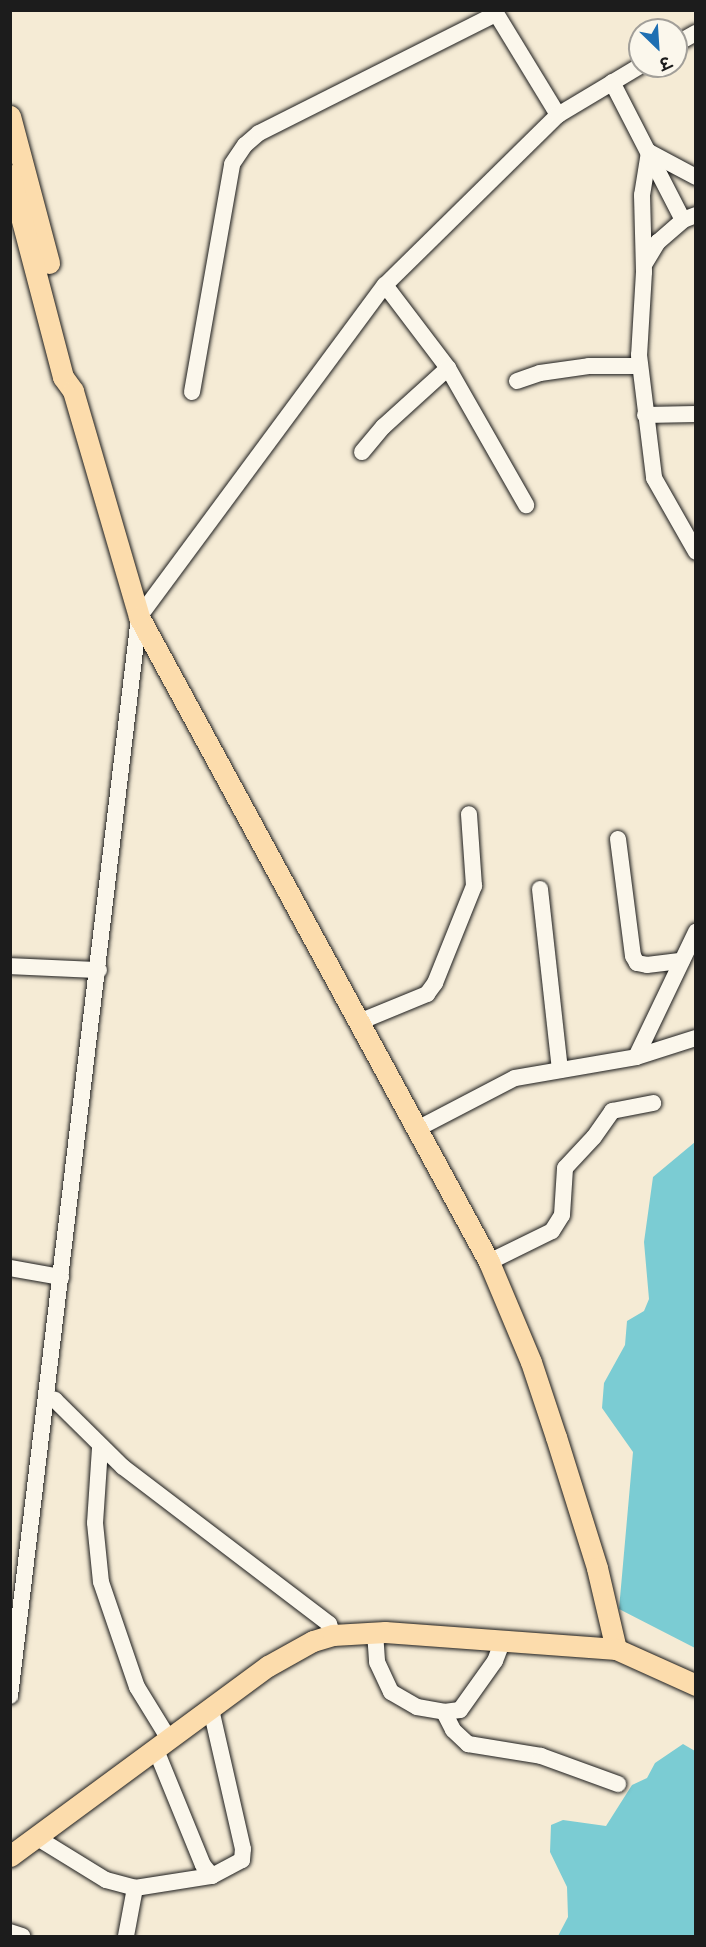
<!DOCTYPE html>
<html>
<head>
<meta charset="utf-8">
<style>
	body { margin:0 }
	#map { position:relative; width:706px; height:1947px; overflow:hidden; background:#f5ebd5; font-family:Sriracha,"Playpen Sans Deva",sans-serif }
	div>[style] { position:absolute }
	.water>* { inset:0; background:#7bccd3 }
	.roads { filter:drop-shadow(0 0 2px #1c1c1c) drop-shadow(0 0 2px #1c1c1c) }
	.minor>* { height:16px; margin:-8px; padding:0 8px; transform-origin:8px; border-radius:8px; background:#fbf7ec }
	.major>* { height:21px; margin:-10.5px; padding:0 10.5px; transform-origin:10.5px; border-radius:10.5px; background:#fcdcac }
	span { translate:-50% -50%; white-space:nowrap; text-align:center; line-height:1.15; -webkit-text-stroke:4.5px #fbf7ec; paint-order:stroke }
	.frame { position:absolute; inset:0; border:12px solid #1c1c1c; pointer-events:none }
	.north { position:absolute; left:628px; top:18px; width:60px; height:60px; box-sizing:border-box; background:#fbf7ec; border:2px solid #a29f99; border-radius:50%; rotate:155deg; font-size:16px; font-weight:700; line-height:24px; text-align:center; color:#1c1c1c }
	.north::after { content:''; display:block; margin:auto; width:21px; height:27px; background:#1f6fb2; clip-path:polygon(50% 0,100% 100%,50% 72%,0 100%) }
</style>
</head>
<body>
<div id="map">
	<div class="water">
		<div style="clip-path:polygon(695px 1142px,695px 1648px,619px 1609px,633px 1452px,602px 1408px,604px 1383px,625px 1345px,627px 1321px,644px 1311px,649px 1299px,644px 1242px,653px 1177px)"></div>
		<div style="clip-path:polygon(683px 1744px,695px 1751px,695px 1936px,558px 1936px,568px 1917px,567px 1887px,550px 1852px,551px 1825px,563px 1820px,606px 1826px,632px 1785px,647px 1778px,655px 1763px)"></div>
	</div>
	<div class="roads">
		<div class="minor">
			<div style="left:494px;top:10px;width:123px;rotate:58.6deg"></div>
			<div style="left:676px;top:44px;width:23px;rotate:-29deg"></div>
			<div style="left:612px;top:82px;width:155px;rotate:62.8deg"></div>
			<div style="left:696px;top:177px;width:53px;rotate:-152deg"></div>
			<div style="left:649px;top:152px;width:44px;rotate:99.2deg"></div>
			<div style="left:642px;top:195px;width:77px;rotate:88.5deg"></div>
			<div style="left:644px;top:272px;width:83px;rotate:93.4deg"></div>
			<div style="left:639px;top:355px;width:124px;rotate:83deg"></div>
			<div style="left:654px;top:478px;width:85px;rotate:60.4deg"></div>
			<div style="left:644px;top:265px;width:27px;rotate:-59deg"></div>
			<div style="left:658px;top:242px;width:33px;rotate:-41deg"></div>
			<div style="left:683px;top:220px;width:14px;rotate:-21deg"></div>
			<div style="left:385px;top:285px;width:104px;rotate:52.8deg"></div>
			<div style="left:448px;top:368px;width:158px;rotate:60.3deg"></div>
			<div style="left:517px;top:381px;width:24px;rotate:-19deg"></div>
			<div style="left:540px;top:373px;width:49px;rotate:-8.1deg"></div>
			<div style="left:589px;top:366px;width:51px"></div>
			<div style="left:192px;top:392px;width:231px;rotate:-80deg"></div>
			<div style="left:232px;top:164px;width:23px;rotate:-56deg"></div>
			<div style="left:245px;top:145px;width:18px;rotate:-41deg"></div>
			<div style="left:259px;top:133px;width:265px;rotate:-26.7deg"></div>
			<div style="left:645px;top:415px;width:51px;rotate:-1.1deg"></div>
			<div style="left:362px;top:452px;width:33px;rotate:-50deg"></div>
			<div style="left:383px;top:427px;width:88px;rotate:-42.2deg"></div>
			<div style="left:618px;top:839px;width:118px;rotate:82.7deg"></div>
			<div style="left:633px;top:956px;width:8px;rotate:60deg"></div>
			<div style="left:637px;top:963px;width:10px;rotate:11deg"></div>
			<div style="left:647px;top:965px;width:35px;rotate:-7deg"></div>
			<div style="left:540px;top:889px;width:182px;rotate:83.7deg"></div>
			<div style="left:10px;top:966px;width:89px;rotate:2.6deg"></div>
			<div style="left:359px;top:1022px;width:74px;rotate:-22.4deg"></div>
			<div style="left:427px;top:994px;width:14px;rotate:-54deg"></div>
			<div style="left:435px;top:983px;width:105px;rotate:-68.1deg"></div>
			<div style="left:474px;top:886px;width:72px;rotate:-94deg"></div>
			<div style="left:636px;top:1057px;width:139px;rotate:-64.4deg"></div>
			<div style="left:417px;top:1129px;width:110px;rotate:-27.5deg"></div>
			<div style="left:515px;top:1078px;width:123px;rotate:-9.8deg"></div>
			<div style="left:636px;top:1057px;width:63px;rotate:-17.6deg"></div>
			<div style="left:489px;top:1262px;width:70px;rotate:-26.2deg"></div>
			<div style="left:552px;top:1231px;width:19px;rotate:-58deg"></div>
			<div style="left:562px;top:1215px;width:47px;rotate:-86.3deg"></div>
			<div style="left:565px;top:1168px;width:42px;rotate:-46.9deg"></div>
			<div style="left:594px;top:1137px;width:32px;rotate:-55deg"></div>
			<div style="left:612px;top:1111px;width:42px;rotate:-11deg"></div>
			<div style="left:10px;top:1268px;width:52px;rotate:10deg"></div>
			<div style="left:47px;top:1397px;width:9px;rotate:21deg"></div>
			<div style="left:55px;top:1400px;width:95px;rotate:44.6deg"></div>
			<div style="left:123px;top:1467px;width:259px;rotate:37.3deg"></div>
			<div style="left:329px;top:1624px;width:12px;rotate:70deg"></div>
			<div style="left:100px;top:1448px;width:75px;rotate:93.8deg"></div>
			<div style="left:95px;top:1523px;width:59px;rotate:84.2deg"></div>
			<div style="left:101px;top:1582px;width:111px;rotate:71.1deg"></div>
			<div style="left:137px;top:1687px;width:61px;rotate:58.4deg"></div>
			<div style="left:375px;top:1632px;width:30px;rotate:86deg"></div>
			<div style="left:377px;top:1662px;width:33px;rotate:65deg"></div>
			<div style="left:391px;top:1692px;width:30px;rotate:30deg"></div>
			<div style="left:417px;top:1707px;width:27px;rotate:10deg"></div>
			<div style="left:444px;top:1712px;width:16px;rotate:-7deg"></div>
			<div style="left:460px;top:1710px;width:60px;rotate:-54.5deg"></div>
			<div style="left:495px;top:1661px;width:22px;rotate:-69deg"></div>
			<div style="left:10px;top:1696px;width:1087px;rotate:-83.18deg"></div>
			<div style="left:139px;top:617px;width:413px;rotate:-53.5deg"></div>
			<div style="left:385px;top:285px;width:243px;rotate:-44.5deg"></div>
			<div style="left:558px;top:115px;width:96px;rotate:-30.9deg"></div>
			<div style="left:444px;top:1712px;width:20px;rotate:63deg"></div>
			<div style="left:453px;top:1730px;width:21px;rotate:43deg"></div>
			<div style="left:468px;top:1744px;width:74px;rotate:9.3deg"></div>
			<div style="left:541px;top:1756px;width:82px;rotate:20deg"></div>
			<div style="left:156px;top:1750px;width:124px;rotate:67.8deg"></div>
			<div style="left:203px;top:1865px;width:14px;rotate:51deg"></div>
			<div style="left:212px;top:1876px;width:34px;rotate:-28deg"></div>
			<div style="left:242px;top:1860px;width:11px;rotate:-85deg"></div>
			<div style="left:243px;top:1849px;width:144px;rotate:-102.9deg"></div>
			<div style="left:36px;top:1837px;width:82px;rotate:31.6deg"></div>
			<div style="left:106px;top:1880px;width:30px;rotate:15deg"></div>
			<div style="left:135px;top:1888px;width:78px;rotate:-8.9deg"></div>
			<div style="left:10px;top:1932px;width:13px;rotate:18deg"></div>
			<div style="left:126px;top:1936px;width:49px;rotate:-79.4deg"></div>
		</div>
		<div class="major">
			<div style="left:10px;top:116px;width:152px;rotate:75.1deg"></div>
			<div style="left:10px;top:175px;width:209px;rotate:75.3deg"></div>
			<div style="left:63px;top:377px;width:17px;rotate:54deg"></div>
			<div style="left:73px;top:391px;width:235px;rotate:73.7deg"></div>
			<div style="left:139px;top:617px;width:734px;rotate:61.51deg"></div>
			<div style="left:489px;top:1262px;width:108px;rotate:67.2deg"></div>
			<div style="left:531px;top:1362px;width:79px;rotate:71.6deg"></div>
			<div style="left:556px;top:1437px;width:137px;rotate:72.6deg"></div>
			<div style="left:597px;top:1568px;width:83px;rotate:76.8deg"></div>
			<div style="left:10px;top:1856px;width:320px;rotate:-36.4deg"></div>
			<div style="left:268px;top:1666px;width:51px;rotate:-29.1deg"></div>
			<div style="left:313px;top:1641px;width:21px;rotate:-17deg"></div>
			<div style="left:333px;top:1635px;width:52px;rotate:-3.3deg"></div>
			<div style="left:385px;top:1632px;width:232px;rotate:4.2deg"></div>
			<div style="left:616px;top:1649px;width:88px;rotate:24.2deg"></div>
		</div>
	</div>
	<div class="frame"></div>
	<div class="north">उ</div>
</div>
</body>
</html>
